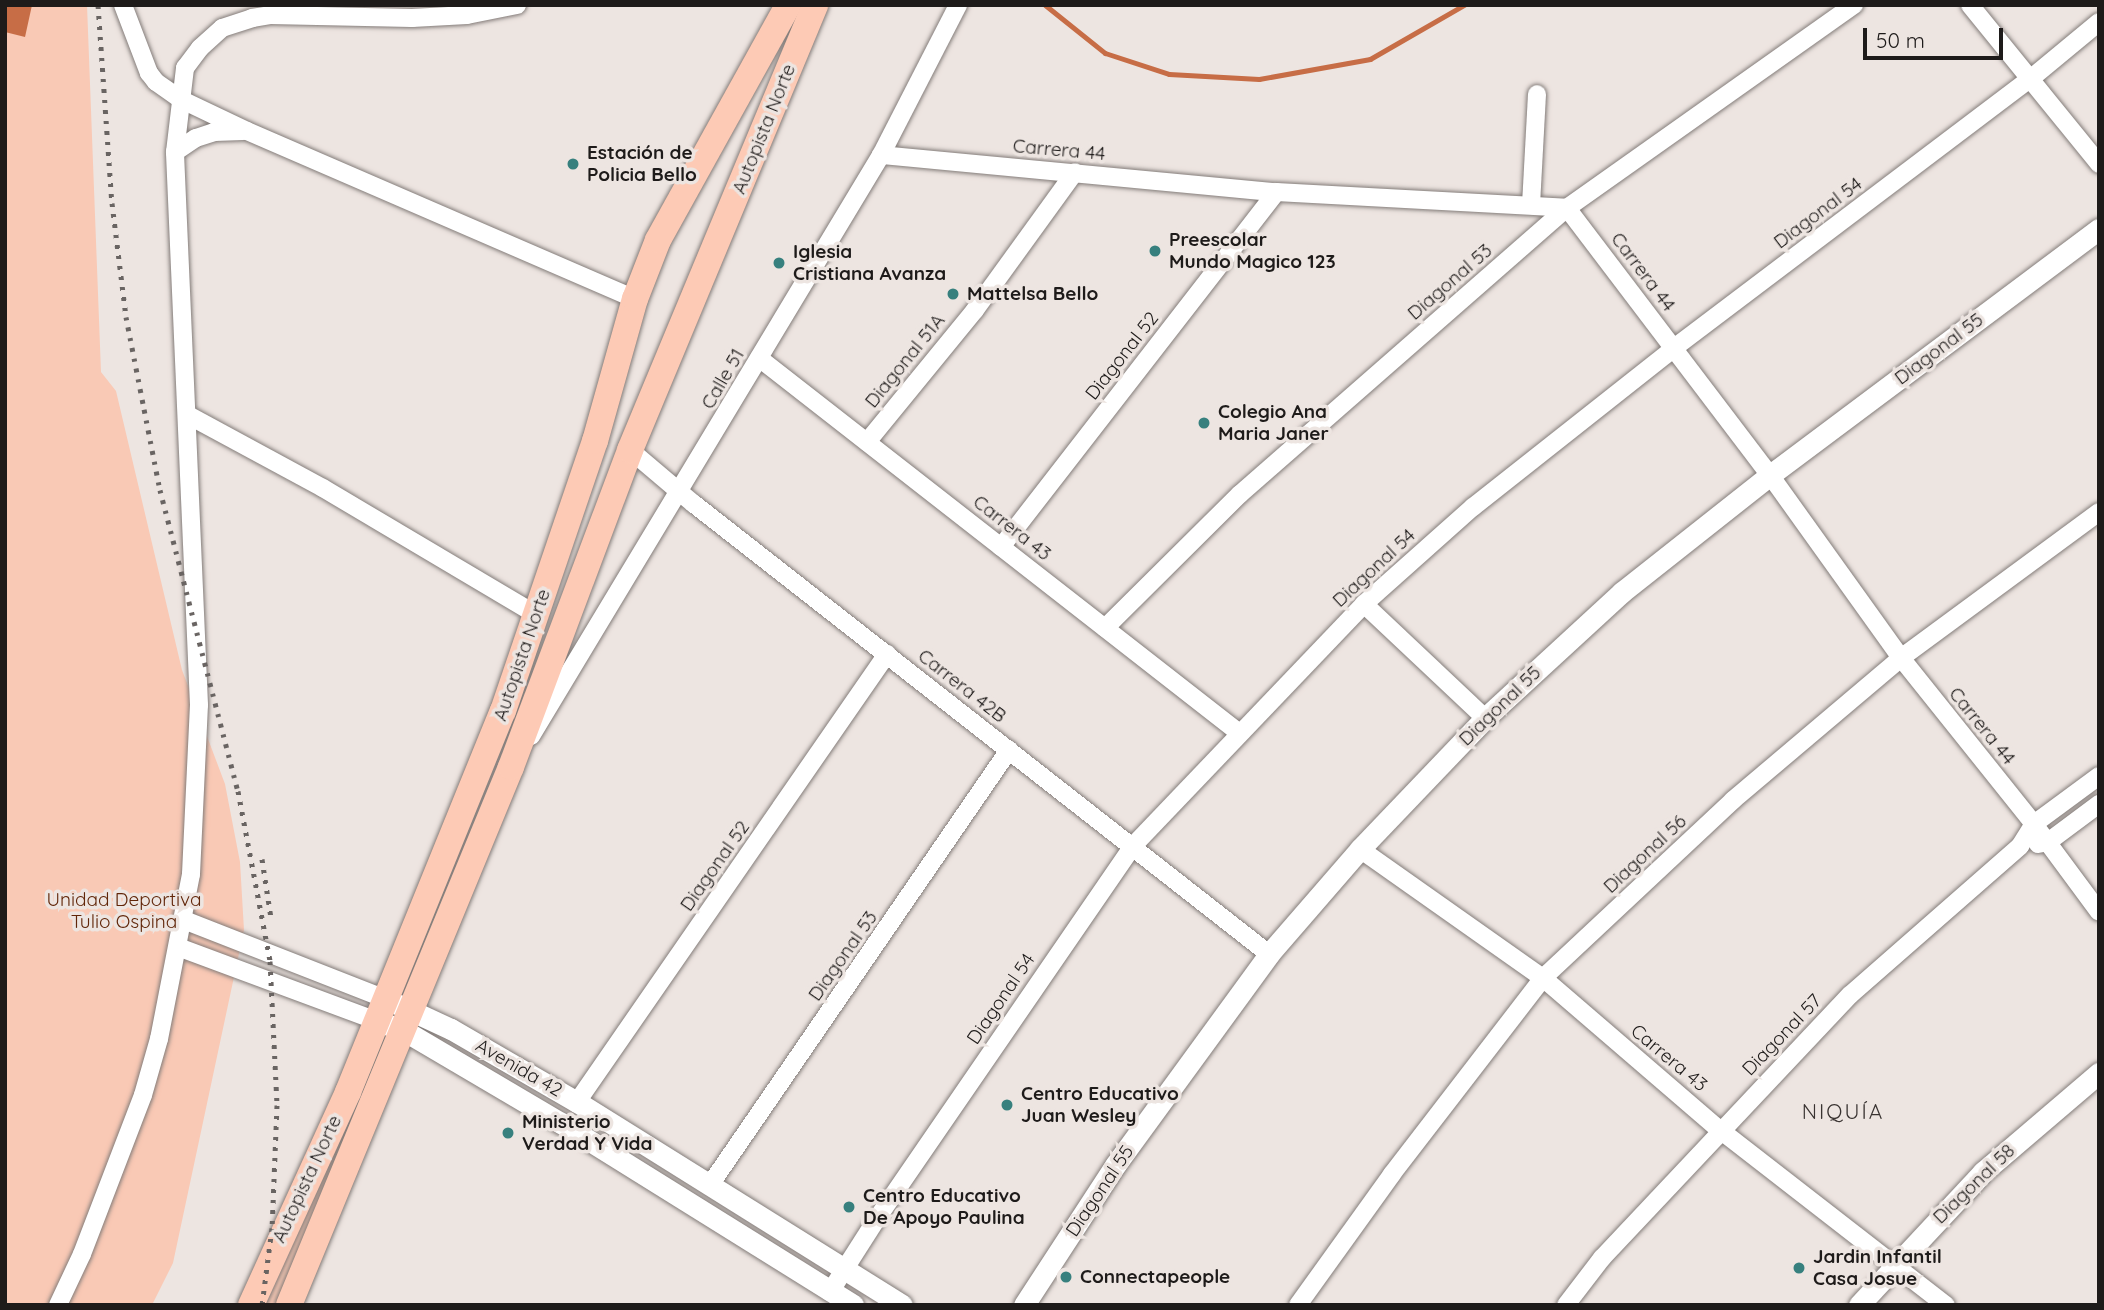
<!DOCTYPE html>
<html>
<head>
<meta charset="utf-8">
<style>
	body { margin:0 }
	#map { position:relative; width:2104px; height:1310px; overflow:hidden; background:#ede5e1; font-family:Quicksand,sans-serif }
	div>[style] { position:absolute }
	.green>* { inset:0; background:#f9c9b5 }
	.water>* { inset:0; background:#c76d46 }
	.stream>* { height:5px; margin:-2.5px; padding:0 2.5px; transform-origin:2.5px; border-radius:2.5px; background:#c76d46 }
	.roads { filter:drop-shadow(0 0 2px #837c79) drop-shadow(0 0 2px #837c79) }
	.minor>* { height:18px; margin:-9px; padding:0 9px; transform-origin:9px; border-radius:9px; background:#fff }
	.tertiary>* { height:21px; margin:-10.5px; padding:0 10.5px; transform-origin:10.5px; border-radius:10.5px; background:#fff }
	.primary>* { height:26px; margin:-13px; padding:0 13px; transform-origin:13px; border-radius:13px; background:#fdcab5 }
	.rail>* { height:5px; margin-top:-2.5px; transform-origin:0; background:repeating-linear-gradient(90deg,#696462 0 3.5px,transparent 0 10.5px) }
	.dots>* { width:19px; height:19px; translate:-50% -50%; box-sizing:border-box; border:4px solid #ede5e1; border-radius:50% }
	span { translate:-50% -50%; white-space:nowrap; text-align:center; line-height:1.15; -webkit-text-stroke:7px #ede5e1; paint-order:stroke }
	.street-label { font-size:19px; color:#1e1b1a }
	.poi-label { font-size:19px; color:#1e1b1a; font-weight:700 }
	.left { translate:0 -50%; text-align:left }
	.park-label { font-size:19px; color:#612609 }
	.neighbourhood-label { font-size:21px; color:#393331; letter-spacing:2px }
	.frame { position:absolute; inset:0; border:7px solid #1e1b1a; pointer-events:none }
	.scale { position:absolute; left:1863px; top:28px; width:140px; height:32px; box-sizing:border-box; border:4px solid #1e1b1a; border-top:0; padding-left:9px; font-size:21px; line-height:24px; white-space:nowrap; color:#1e1b1a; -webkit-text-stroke:5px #ede5e1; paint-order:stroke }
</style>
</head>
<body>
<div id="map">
	<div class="green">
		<div style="clip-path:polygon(5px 5px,87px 5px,101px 372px,116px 391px,182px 670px,225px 784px,240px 862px,244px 930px,173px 1263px,152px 1305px,5px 1305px)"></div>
		<div style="clip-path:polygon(374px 1058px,382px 1061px,284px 1305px,262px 1305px)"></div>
	</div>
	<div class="water">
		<div style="clip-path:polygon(5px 5px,32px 5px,25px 37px,5px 32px)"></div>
	</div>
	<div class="stream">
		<div style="left:1045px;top:5px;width:77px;rotate:38.7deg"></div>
		<div style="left:1105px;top:53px;width:67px;rotate:18.2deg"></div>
		<div style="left:1169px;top:74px;width:90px;rotate:3.2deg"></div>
		<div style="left:1259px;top:79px;width:113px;rotate:-10.2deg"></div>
		<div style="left:1370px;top:59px;width:108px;rotate:-29.9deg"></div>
	</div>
	<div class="roads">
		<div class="minor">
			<div style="left:123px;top:5px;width:73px;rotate:69.1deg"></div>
			<div style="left:149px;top:73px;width:11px;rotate:52deg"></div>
			<div style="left:156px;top:82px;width:29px;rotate:35deg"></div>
			<div style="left:180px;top:99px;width:74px;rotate:25.5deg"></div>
			<div style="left:247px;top:131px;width:423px;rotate:23.4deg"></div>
			<div style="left:1970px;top:5px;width:205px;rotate:50.9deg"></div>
			<div style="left:175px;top:152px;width:25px;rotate:-34deg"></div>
			<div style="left:196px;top:138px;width:19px;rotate:-18deg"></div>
			<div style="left:214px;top:132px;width:29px;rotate:-2deg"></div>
			<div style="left:881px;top:155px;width:397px;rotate:5.4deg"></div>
			<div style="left:1276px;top:192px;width:291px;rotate:3.1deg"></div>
			<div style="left:1567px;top:208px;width:335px;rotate:52.8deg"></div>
			<div style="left:1770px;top:475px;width:225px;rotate:54.4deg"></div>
			<div style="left:1901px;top:658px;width:213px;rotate:51.3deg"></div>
			<div style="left:2034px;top:824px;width:109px;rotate:53.5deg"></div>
			<div style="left:1531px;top:205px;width:111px;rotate:-86.9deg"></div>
			<div style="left:759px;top:358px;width:608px;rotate:37.98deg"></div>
			<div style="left:188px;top:415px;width:153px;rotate:28.4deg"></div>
			<div style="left:323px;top:488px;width:249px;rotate:30.7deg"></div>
			<div style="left:867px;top:442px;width:171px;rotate:-50.7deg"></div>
			<div style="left:975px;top:310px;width:170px;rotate:-54.1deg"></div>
			<div style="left:630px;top:450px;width:84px;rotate:40.2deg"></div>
			<div style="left:694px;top:504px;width:730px;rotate:38.05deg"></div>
			<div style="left:1001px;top:547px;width:449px;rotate:-52.2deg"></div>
			<div style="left:1364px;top:604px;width:166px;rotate:43.3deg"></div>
			<div style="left:1105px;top:628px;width:190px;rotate:-44.8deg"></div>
			<div style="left:1240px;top:494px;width:434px;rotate:-41.2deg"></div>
			<div style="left:1567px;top:208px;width:352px;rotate:-35.3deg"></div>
			<div style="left:531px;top:736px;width:678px;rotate:-58.93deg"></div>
			<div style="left:881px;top:155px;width:169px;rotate:-62.8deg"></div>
			<div style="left:2038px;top:844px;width:10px;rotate:-11deg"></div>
			<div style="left:2048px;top:842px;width:64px;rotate:-36.7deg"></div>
			<div style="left:1360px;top:849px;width:224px;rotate:35.2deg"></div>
			<div style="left:1543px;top:978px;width:233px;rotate:40.7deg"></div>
			<div style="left:1720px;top:1130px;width:286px;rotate:37.8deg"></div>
			<div style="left:184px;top:920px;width:217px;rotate:21.4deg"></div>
			<div style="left:178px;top:947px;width:212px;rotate:20.4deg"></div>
			<div style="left:577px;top:1102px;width:545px;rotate:-55.32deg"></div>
			<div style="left:710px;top:1185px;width:528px;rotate:-55.5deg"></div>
			<div style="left:830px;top:1292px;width:89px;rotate:-57.4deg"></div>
			<div style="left:878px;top:1217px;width:449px;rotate:-55.5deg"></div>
			<div style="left:1132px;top:847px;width:336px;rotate:-46.3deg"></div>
			<div style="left:1364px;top:604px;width:146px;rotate:-41.7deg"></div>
			<div style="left:1473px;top:507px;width:256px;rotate:-38.3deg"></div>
			<div style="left:1674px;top:348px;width:445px;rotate:-37.1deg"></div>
			<div style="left:2029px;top:80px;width:91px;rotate:-39.6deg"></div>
			<div style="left:58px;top:1305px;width:56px;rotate:-64.8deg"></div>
			<div style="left:82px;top:1254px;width:170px;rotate:-69deg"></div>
			<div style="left:143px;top:1095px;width:58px;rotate:-74.1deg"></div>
			<div style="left:159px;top:1039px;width:168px;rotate:-79deg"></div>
			<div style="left:191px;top:874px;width:169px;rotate:-87.3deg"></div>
			<div style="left:199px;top:705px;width:554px;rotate:-92.49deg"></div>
			<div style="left:175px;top:152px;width:85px;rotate:-83.2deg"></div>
			<div style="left:185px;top:68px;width:25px;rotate:-53deg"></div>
			<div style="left:200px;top:48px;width:30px;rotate:-42deg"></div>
			<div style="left:222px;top:28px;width:32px;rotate:-18deg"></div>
			<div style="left:252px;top:18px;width:18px;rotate:-9deg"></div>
			<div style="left:270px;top:15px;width:142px;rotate:1.2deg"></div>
			<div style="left:412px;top:18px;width:55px;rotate:-3.1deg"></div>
			<div style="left:467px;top:15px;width:51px;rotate:-11.3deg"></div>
			<div style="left:1298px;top:1305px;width:161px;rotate:-54.3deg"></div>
			<div style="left:1392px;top:1174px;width:247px;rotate:-52.4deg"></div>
			<div style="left:1543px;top:978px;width:260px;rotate:-43.1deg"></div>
			<div style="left:1733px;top:800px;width:220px;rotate:-40.2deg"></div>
			<div style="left:1901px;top:658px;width:246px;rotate:-36.4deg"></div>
			<div style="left:1566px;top:1305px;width:59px;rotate:-52.5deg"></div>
			<div style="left:1602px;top:1258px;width:361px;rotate:-46.7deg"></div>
			<div style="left:1850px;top:995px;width:226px;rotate:-41.2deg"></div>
			<div style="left:2020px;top:846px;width:26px;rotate:-58deg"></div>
			<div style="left:2034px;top:824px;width:81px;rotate:-36.4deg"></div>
		</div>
		<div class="tertiary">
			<div style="left:399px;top:1005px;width:57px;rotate:24.8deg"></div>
			<div style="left:451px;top:1029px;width:146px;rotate:30.1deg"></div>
			<div style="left:577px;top:1102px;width:383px;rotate:32deg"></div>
			<div style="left:377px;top:1021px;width:28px;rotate:19deg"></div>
			<div style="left:403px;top:1030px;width:183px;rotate:30.5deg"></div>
			<div style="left:561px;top:1123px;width:344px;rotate:31.9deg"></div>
			<div style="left:1024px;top:1305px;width:168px;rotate:-56.9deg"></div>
			<div style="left:1116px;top:1164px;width:260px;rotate:-53.9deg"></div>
			<div style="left:1269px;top:954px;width:139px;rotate:-49.1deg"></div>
			<div style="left:1360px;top:849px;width:181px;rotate:-46.3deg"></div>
			<div style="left:1485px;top:718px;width:186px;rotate:-42.6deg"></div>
			<div style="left:1622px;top:592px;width:189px;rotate:-38.3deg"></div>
			<div style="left:1770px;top:475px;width:411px;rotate:-36.8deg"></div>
			<div style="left:1859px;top:1305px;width:182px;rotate:-47deg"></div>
			<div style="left:1983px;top:1172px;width:153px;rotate:-40.5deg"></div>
		</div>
		<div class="primary">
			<div style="left:251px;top:1305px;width:234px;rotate:-65.5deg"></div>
			<div style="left:348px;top:1092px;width:411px;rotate:-67.9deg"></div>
			<div style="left:503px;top:711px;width:285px;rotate:-71.2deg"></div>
			<div style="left:595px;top:441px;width:148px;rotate:-74.3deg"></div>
			<div style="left:635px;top:299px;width:63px;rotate:-68.7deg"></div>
			<div style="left:658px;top:240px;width:269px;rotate:-61deg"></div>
			<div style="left:289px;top:1305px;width:582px;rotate:-67.58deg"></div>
			<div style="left:511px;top:767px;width:339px;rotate:-69.4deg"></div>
			<div style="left:630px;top:450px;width:482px;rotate:-67.4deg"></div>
		</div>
	</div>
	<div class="rail">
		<div style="left:98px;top:5px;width:198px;rotate:86deg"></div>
		<div style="left:112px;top:203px;width:115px;rotate:83deg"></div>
		<div style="left:126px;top:317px;width:176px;rotate:78.9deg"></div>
		<div style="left:160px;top:490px;width:311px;rotate:75.5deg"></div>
		<div style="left:238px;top:791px;width:173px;rotate:79.3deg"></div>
		<div style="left:270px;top:961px;width:144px;rotate:87.2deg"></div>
		<div style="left:277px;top:1105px;width:123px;rotate:92.3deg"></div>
		<div style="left:272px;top:1228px;width:78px;rotate:97.4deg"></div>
		<div style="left:262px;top:859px;width:60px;rotate:81.3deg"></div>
	</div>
	<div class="dots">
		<div style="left:573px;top:164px;background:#37807e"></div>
		<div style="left:1155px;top:251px;background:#37807e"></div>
		<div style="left:779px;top:263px;background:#37807e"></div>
		<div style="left:953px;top:294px;background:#37807e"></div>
		<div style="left:1204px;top:423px;background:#37807e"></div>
		<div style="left:1007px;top:1105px;background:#37807e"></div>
		<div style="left:508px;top:1133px;background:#37807e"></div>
		<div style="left:849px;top:1207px;background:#37807e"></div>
		<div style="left:1799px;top:1268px;background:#37807e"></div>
		<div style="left:1066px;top:1277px;background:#37807e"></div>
	</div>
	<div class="street-label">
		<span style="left:764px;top:129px;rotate:-68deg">Autopista Norte</span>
		<span style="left:1059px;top:150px;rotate:5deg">Carrera 44</span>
		<span style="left:1818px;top:213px;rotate:-37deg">Diagonal 54</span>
		<span style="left:1643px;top:272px;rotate:53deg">Carrera 44</span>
		<span style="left:1450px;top:282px;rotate:-41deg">Diagonal 53</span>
		<span style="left:1939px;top:349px;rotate:-37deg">Diagonal 55</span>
		<span style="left:1122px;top:356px;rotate:-52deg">Diagonal 52</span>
		<span style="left:905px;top:361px;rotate:-51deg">Diagonal 51A</span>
		<span style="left:723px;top:379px;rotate:-60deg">Calle 51</span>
		<span style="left:1012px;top:528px;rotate:38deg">Carrera 43</span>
		<span style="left:1374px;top:568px;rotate:-43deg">Diagonal 54</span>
		<span style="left:522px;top:655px;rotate:-71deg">Autopista Norte</span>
		<span style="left:962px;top:686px;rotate:38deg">Carrera 42B</span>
		<span style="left:1500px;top:706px;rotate:-44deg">Diagonal 55</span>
		<span style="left:1982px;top:726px;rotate:51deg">Carrera 44</span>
		<span style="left:1645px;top:854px;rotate:-43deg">Diagonal 56</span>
		<span style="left:715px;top:866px;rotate:-55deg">Diagonal 52</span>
		<span style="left:843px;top:956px;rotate:-55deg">Diagonal 53</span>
		<span style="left:1001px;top:999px;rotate:-56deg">Diagonal 54</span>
		<span style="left:1782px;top:1035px;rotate:-46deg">Diagonal 57</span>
		<span style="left:1669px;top:1058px;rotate:40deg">Carrera 43</span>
		<span style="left:519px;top:1068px;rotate:30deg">Avenida 42</span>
		<span style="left:307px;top:1179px;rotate:-65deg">Autopista Norte</span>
		<span style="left:1974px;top:1184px;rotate:-44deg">Diagonal 58</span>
		<span style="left:1100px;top:1191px;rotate:-56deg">Diagonal 55</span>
	</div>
	<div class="poi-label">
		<span class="left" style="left:587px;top:164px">Estación de<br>Policia Bello</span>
		<span class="left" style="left:1169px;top:251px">Preescolar<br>Mundo Magico 123</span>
		<span class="left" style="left:793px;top:263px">Iglesia<br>Cristiana Avanza</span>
		<span class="left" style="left:967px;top:294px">Mattelsa Bello</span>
		<span class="left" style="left:1218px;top:423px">Colegio Ana<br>Maria Janer</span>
		<span class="left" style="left:1021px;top:1105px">Centro Educativo<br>Juan Wesley</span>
		<span class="left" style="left:522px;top:1133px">Ministerio<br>Verdad Y Vida</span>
		<span class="left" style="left:863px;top:1207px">Centro Educativo<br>De Apoyo Paulina</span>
		<span class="left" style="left:1813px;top:1268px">Jardin Infantil<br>Casa Josue</span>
		<span class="left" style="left:1080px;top:1277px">Connectapeople</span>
	</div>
	<div class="park-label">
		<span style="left:124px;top:911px">Unidad Deportiva<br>Tulio Ospina</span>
	</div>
	<div class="neighbourhood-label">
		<span style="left:1843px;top:1111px">NIQUÍA</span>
	</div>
	<div class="frame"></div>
	<div class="scale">50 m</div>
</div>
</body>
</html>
